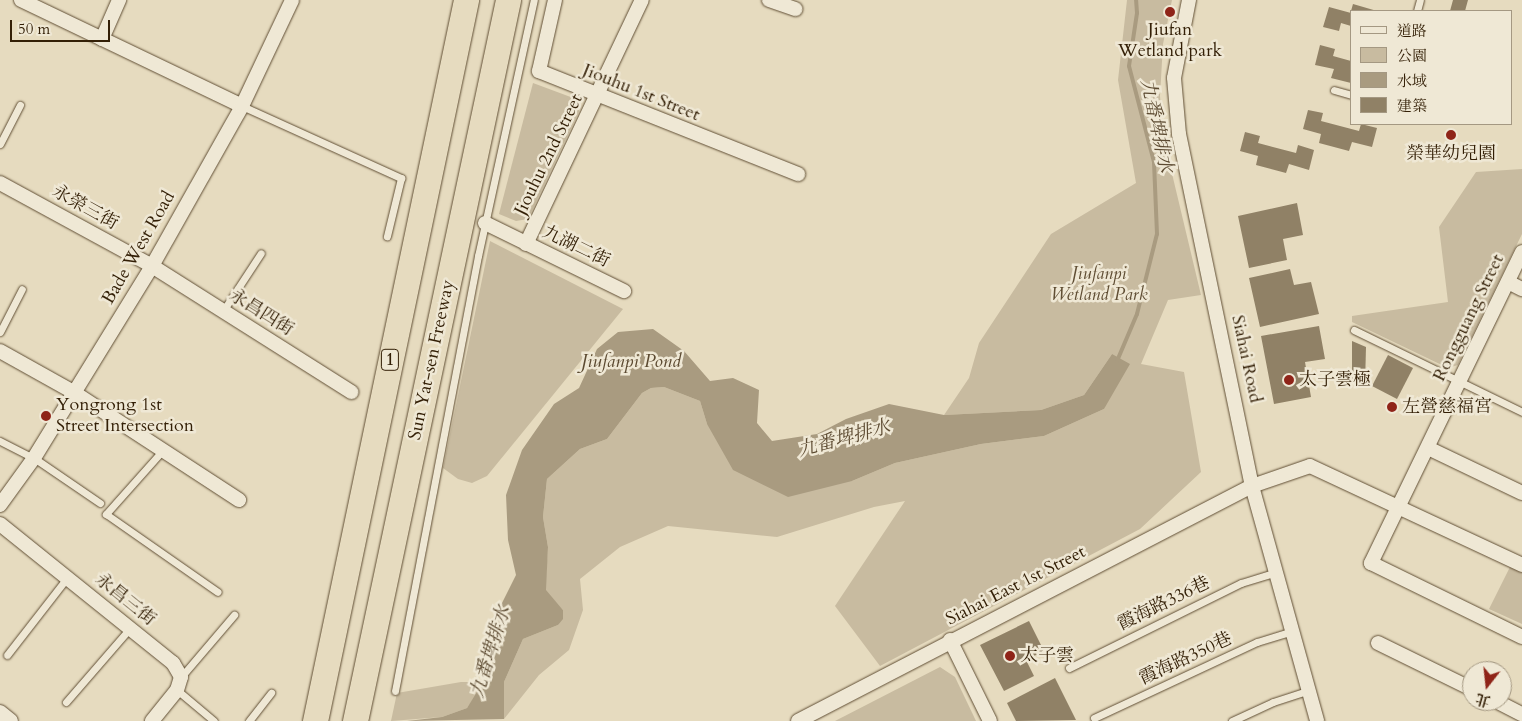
<!DOCTYPE html>
<html>
<head>
<meta charset="utf-8">
<style>
	body { margin:0 }
	#map { position:relative; width:1522px; height:721px; overflow:hidden; background:#e6dbbf; font-family:Cardo,"Noto Serif TC",serif }
	div>[style] { position:absolute }
	.green>* { inset:0; background:#c8bba0 }
	.water>* { inset:0; background:#a99b80 }
	.stream>* { height:4px; margin:-2px; padding:0 2px; transform-origin:2px; border-radius:2px; background:#a99b80 }
	.building>* { inset:0; background:#908166 }
	.roads { filter:drop-shadow(0 0 1px #604e34) drop-shadow(0 0 1px #604e34) }
	.lane>* { height:7px; margin:-3.5px; padding:0 3.5px; transform-origin:3.5px; border-radius:3.5px; background:#efe8d5 }
	.street>* { height:14px; margin:-7px; padding:0 7px; transform-origin:7px; border-radius:7px; background:#efe8d5 }
	.highway>* { height:25px; margin:-12.5px; padding:0 12.5px; transform-origin:12.5px; border-radius:12.5px; background:#e6dbbf }
	.dots>* { width:14px; height:14px; translate:-50% -50%; box-sizing:border-box; border:2px solid #efe8d5; border-radius:50% }
	span { translate:-50% -50%; white-space:nowrap; text-align:center; line-height:1.15; -webkit-text-stroke:5px #efe8d5; paint-order:stroke }
	.shield-label span { padding:1px 4px; background:#efe8d5; border:1px solid; border-radius:4px; -webkit-text-stroke-width:0 }
	.shield-label { font-size:16px; color:#331f06; font-weight:700 }
	.poi-label { font-size:18px; color:#331f06 }
	.left { translate:0 -50%; text-align:left }
	.street-label { font-size:18px; color:#331f06 }
	.park-label { font-size:18px; color:#604e34; font-style:italic }
	.water-label { font-size:19px; color:#5c4a31; font-style:italic }
	.legend { position:absolute; left:1350px; top:10px; width:162px; height:115px; box-sizing:border-box; background:#efe8d5; border:1px solid #a49882; margin:0; padding:6px 9px; list-style:none; font-size:15px; color:#331f06 }
	.legend li { display:flex; align-items:center; gap:10px; height:25px }
	.legend b { width:25px; border:1px solid #a49882 }
	.north { position:absolute; left:1462px; top:661px; width:50px; height:50px; box-sizing:border-box; background:#efe8d5; border:1px solid #a49882; border-radius:50%; rotate:196deg; font-size:14px; font-weight:700; line-height:20px; text-align:center; color:#331f06 }
	.north::after { content:''; display:block; margin:auto; width:18px; height:22px; background:#8f2418; clip-path:polygon(50% 0,100% 100%,50% 72%,0 100%) }
	.scale { position:absolute; left:10px; top:20px; width:100px; height:22px; box-sizing:border-box; border:2px solid #331f06; border-top:0; padding-left:6px; font-size:15px; line-height:18px; white-space:nowrap; color:#331f06; -webkit-text-stroke:4px #efe8d5; paint-order:stroke }
</style>
</head>
<body>
<div id="map">
	<div class="green">
		<div style="clip-path:polygon(1127px 0,1172px 0,1163px 44px,1160px 96px,1163px 136px,1201px 295px,1168px 300px,1141px 364px,1184px 372px,1201px 472px,1140px 529px,880px 666px,835px 606px,905px 501px,874px 507px,777px 537px,668px 526px,620px 547px,580px 579px,583px 610px,569px 650px,539px 675px,504px 719px,504px 682px,523px 639px,558px 625px,563px 610px,545px 590px,548px 547px,543px 517px,547px 479px,580px 449px,607px 439px,642px 393px,651px 388px,664px 387px,700px 401px,707px 424px,852px 481px,895px 463px,981px 444px,1044px 436px,1104px 409px,1112px 354px,1084px 395px,1041px 410px,944px 415px,969px 378px,979px 343px,1051px 234px,1136px 183px,1118px 80px)"></div>
		<div style="clip-path:polygon(533px 83px,576px 99px,579px 111px,528px 219px,516px 221px,499px 214px)"></div>
		<div style="clip-path:polygon(1522px 169px,1522px 234px,1458px 365px,1448px 368px,1352px 322px,1352px 316px,1448px 302px,1439px 227px,1476px 172px)"></div>
		<div style="clip-path:polygon(490px 241px,623px 309px,487px 476px,472px 483px,458px 479px,443px 468px)"></div>
		<div style="clip-path:polygon(1512px 563px,1522px 568px,1522px 624px,1489px 609px)"></div>
		<div style="clip-path:polygon(940px 667px,955px 677px,976px 721px,835px 721px)"></div>
		<div style="clip-path:polygon(461px 682px,479px 682px,482px 687px,467px 708px,442px 717px,391px 721px,397px 693px)"></div>
	</div>
	<div class="water">
		<div style="clip-path:polygon(653px 329px,684px 351px,710px 381px,733px 378px,759px 390px,757px 423px,772px 441px,817px 434px,846px 419px,889px 404px,944px 415px,1041px 410px,1084px 395px,1112px 354px,1130px 364px,1104px 409px,1044px 436px,981px 444px,895px 463px,852px 481px,788px 497px,733px 470px,707px 424px,700px 401px,664px 387px,651px 388px,642px 393px,607px 439px,580px 449px,547px 479px,543px 517px,548px 547px,546px 590px,563px 610px,563px 619px,558px 625px,523px 639px,504px 682px,504px 719px,407px 721px,442px 717px,467px 708px,490px 671px,494px 654px,489px 636px,491px 625px,516px 575px,508px 540px,506px 495px,522px 450px,554px 404px,579px 388px,597px 349px,618px 332px)"></div>
	</div>
	<div class="stream">
		<div style="left:1117px;top:361px;width:51px;rotate:-66.9deg"></div>
		<div style="left:1137px;top:314px;width:82px;rotate:-76deg"></div>
		<div style="left:1157px;top:234px;width:72px;rotate:-92.4deg"></div>
		<div style="left:1154px;top:162px;width:99px;rotate:-104.6deg"></div>
		<div style="left:1129px;top:66px;width:54px;rotate:-81.4deg"></div>
		<div style="left:1137px;top:13px;width:13px;rotate:-94deg"></div>
	</div>
	<div class="building">
		<div style="clip-path:polygon(1453px 0,1468px 0,1465px 11px,1450px 11px)"></div>
		<div style="clip-path:polygon(1353px 4px,1377px 11px,1351px 11px)"></div>
		<div style="clip-path:polygon(1329px 7px,1351px 13px,1351px 26px,1341px 23px,1339px 31px,1323px 27px)"></div>
		<div style="clip-path:polygon(1320px 45px,1335px 49px,1333px 56px,1351px 61px,1351px 83px,1331px 78px,1334px 69px,1315px 65px)"></div>
		<div style="clip-path:polygon(1308px 110px,1323px 113px,1321px 121px,1359px 131px,1361px 124px,1377px 128px,1372px 147px,1352px 142px,1349px 151px,1319px 143px,1321px 134px,1303px 129px)"></div>
		<div style="clip-path:polygon(1245px 132px,1260px 136px,1258px 143px,1296px 153px,1298px 145px,1314px 150px,1309px 170px,1289px 164px,1286px 173px,1256px 165px,1258px 156px,1240px 151px)"></div>
		<div style="clip-path:polygon(1297px 203px,1303px 235px,1283px 239px,1287px 260px,1249px 268px,1238px 216px)"></div>
		<div style="clip-path:polygon(1290px 269px,1294px 285px,1311px 282px,1319px 314px,1260px 327px,1249px 278px)"></div>
		<div style="clip-path:polygon(1319px 326px,1325px 359px,1305px 362px,1311px 397px,1274px 404px,1261px 336px)"></div>
		<div style="clip-path:polygon(1352px 341px,1366px 347px,1365px 385px,1352px 384px)"></div>
		<div style="clip-path:polygon(1388px 355px,1413px 368px,1397px 399px,1372px 386px)"></div>
		<div style="clip-path:polygon(1029px 621px,1044px 651px,1026px 660px,1034px 676px,1004px 691px,980px 645px)"></div>
		<div style="clip-path:polygon(1055px 678px,1076px 720px,1016px 721px,1007px 703px)"></div>
	</div>
	<div class="roads">
		<div class="lane">
			<div style="left:1417px;top:11px;width:11px;rotate:-75deg"></div>
			<div style="left:1334px;top:90px;width:18px;rotate:16deg"></div>
			<div style="left:242px;top:106px;width:175px;rotate:24.4deg"></div>
			<div style="left:401px;top:178px;width:60px;rotate:103.6deg"></div>
			<div style="left:0;top:144px;width:44px;rotate:-62.9deg"></div>
			<div style="left:223px;top:311px;width:69px;rotate:-56.8deg"></div>
			<div style="left:1354px;top:330px;width:187px;rotate:26deg"></div>
			<div style="left:0;top:332px;width:48px;rotate:-62.9deg"></div>
			<div style="left:0;top:441px;width:38px;rotate:27deg"></div>
			<div style="left:34px;top:458px;width:80px;rotate:34.3deg"></div>
			<div style="left:163px;top:450px;width:86px;rotate:131.7deg"></div>
			<div style="left:106px;top:514px;width:136px;rotate:34.9deg"></div>
			<div style="left:7px;top:655px;width:98px;rotate:-52.1deg"></div>
			<div style="left:1069px;top:668px;width:192px;rotate:-26.3deg"></div>
			<div style="left:1241px;top:583px;width:37px;rotate:-17deg"></div>
			<div style="left:181px;top:677px;width:82px;rotate:-49.5deg"></div>
			<div style="left:177px;top:690px;width:48px;rotate:40deg"></div>
			<div style="left:395px;top:691px;width:443px;rotate:-79.2deg"></div>
			<div style="left:478px;top:256px;width:262px;rotate:-77.7deg"></div>
			<div style="left:66px;top:702px;width:98px;rotate:-49.1deg"></div>
			<div style="left:1094px;top:718px;width:180px;rotate:-25deg"></div>
			<div style="left:1257px;top:642px;width:37px;rotate:-17deg"></div>
			<div style="left:249px;top:721px;width:36px;rotate:-52deg"></div>
			<div style="left:1232px;top:721px;width:45px;rotate:-24.9deg"></div>
			<div style="left:1273px;top:702px;width:38px;rotate:-18deg"></div>
		</div>
		<div class="street">
			<div style="left:21px;top:0;width:245px;rotate:25.6deg"></div>
			<div style="left:555px;top:0;width:73px;rotate:102.7deg"></div>
			<div style="left:539px;top:71px;width:279px;rotate:21.7deg"></div>
			<div style="left:769px;top:0;width:28px;rotate:19deg"></div>
			<div style="left:1189px;top:0;width:79px;rotate:100.9deg"></div>
			<div style="left:1174px;top:78px;width:56px;rotate:84.9deg"></div>
			<div style="left:1179px;top:134px;width:359px;rotate:78.3deg"></div>
			<div style="left:1252px;top:486px;width:244px;rotate:74.5deg"></div>
			<div style="left:102px;top:39px;width:43px;rotate:-66.4deg"></div>
			<div style="left:0;top:183px;width:173px;rotate:28.6deg"></div>
			<div style="left:152px;top:266px;width:236px;rotate:32.3deg"></div>
			<div style="left:485px;top:223px;width:155px;rotate:26.1deg"></div>
			<div style="left:526px;top:244px;width:270px;rotate:-64.6deg"></div>
			<div style="left:1522px;top:252px;width:346px;rotate:115.9deg"></div>
			<div style="left:1371px;top:563px;width:168px;rotate:26.1deg"></div>
			<div style="left:1508px;top:282px;width:16px;rotate:27deg"></div>
			<div style="left:0;top:351px;width:86px;rotate:29.2deg"></div>
			<div style="left:75px;top:393px;width:196px;rotate:33.1deg"></div>
			<div style="left:1428px;top:448px;width:104px;rotate:25.6deg"></div>
			<div style="left:0;top:505px;width:58px;rotate:-54.1deg"></div>
			<div style="left:34px;top:458px;width:225px;rotate:-58.4deg"></div>
			<div style="left:152px;top:266px;width:184px;rotate:-60.6deg"></div>
			<div style="left:242px;top:106px;width:117px;rotate:-64.7deg"></div>
			<div style="left:0;top:524px;width:222px;rotate:38.8deg"></div>
			<div style="left:173px;top:663px;width:16px;rotate:60deg"></div>
			<div style="left:181px;top:677px;width:14px;rotate:107deg"></div>
			<div style="left:177px;top:690px;width:40px;rotate:129deg"></div>
			<div style="left:950px;top:640px;width:90px;rotate:63.7deg"></div>
			<div style="left:1378px;top:643px;width:105px;rotate:26.1deg"></div>
			<div style="left:1496px;top:701px;width:29px;rotate:27deg"></div>
			<div style="left:0;top:712px;width:14px;rotate:39deg"></div>
			<div style="left:798px;top:721px;width:511px;rotate:-27.37deg"></div>
			<div style="left:1252px;top:486px;width:61px;rotate:-19deg"></div>
			<div style="left:1310px;top:466px;width:234px;rotate:25deg"></div>
		</div>
		<div class="highway">
			<div style="left:315px;top:721px;width:737px;rotate:-78.17deg"></div>
			<div style="left:355px;top:721px;width:737px;rotate:-78.02deg"></div>
		</div>
	</div>
	<div class="dots">
		<div style="left:1170px;top:12px;background:#8f2418"></div>
		<div style="left:1451px;top:135px;background:#8f2418"></div>
		<div style="left:1289px;top:380px;background:#8f2418"></div>
		<div style="left:1392px;top:407px;background:#8f2418"></div>
		<div style="left:46px;top:416px;background:#8f2418"></div>
		<div style="left:1010px;top:656px;background:#8f2418"></div>
	</div>
	<div class="shield-label">
		<span style="left:390px;top:360px">1</span>
	</div>
	<div class="poi-label">
		<span style="left:1170px;top:41px">Jiufan<br>Wetland park</span>
		<span style="left:1451px;top:154px">榮華幼兒園</span>
		<span class="left" style="left:1299px;top:380px">太子雲極</span>
		<span class="left" style="left:56px;top:416px">Yongrong 1st<br>Street Intersection</span>
		<span class="left" style="left:1402px;top:407px">左營慈福宮</span>
		<span class="left" style="left:1020px;top:656px">太子雲</span>
	</div>
	<div class="street-label">
		<span style="left:641px;top:93px;rotate:22deg">Jiouhu 1st Street</span>
		<span style="left:549px;top:155px;rotate:-64deg">Jiouhu 2nd Street</span>
		<span style="left:85px;top:208px;rotate:29deg">永榮三街</span>
		<span style="left:576px;top:247px;rotate:26deg">九湖二街</span>
		<span style="left:139px;top:248px;rotate:-60deg">Bade West Road</span>
		<span style="left:261px;top:313px;rotate:32deg">永昌四街</span>
		<span style="left:1469px;top:318px;rotate:-64deg">Rongguang Street</span>
		<span style="left:1246px;top:359px;rotate:78deg">Siahai Road</span>
		<span style="left:432px;top:360px;rotate:-78deg">Sun Yat-sen Freeway</span>
		<span style="left:1016px;top:586px;rotate:-27deg">Siahai East 1st Street</span>
		<span style="left:125px;top:600px;rotate:39deg">永昌三街</span>
		<span style="left:1164px;top:604px;rotate:-26deg">霞海路336巷</span>
		<span style="left:1186px;top:659px;rotate:-25deg">霞海路350巷</span>
	</div>
	<div class="park-label">
		<span style="left:1099px;top:285px">Jiufanpi<br>Wetland Park</span>
	</div>
	<div class="water-label">
		<span style="left:1156px;top:126px;rotate:78deg">九番埤排水</span>
		<span style="left:631px;top:362px">Jiufanpi Pond</span>
		<span style="left:844px;top:439px;rotate:-15deg">九番埤排水</span>
		<span style="left:491px;top:652px;rotate:-73deg">九番埤排水</span>
	</div>
	<ul class="legend">
	<li><b style="height:6px;background:#efe8d5"></b>道路</li>
	<li><b style="height:14px;background:#c8bba0"></b>公園</li>
	<li><b style="height:14px;background:#a99b80"></b>水域</li>
	<li><b style="height:14px;background:#908166"></b>建築</li>
	</ul>
	<div class="north">北</div>
	<div class="scale">50 m</div>
</div>
</body>
</html>
